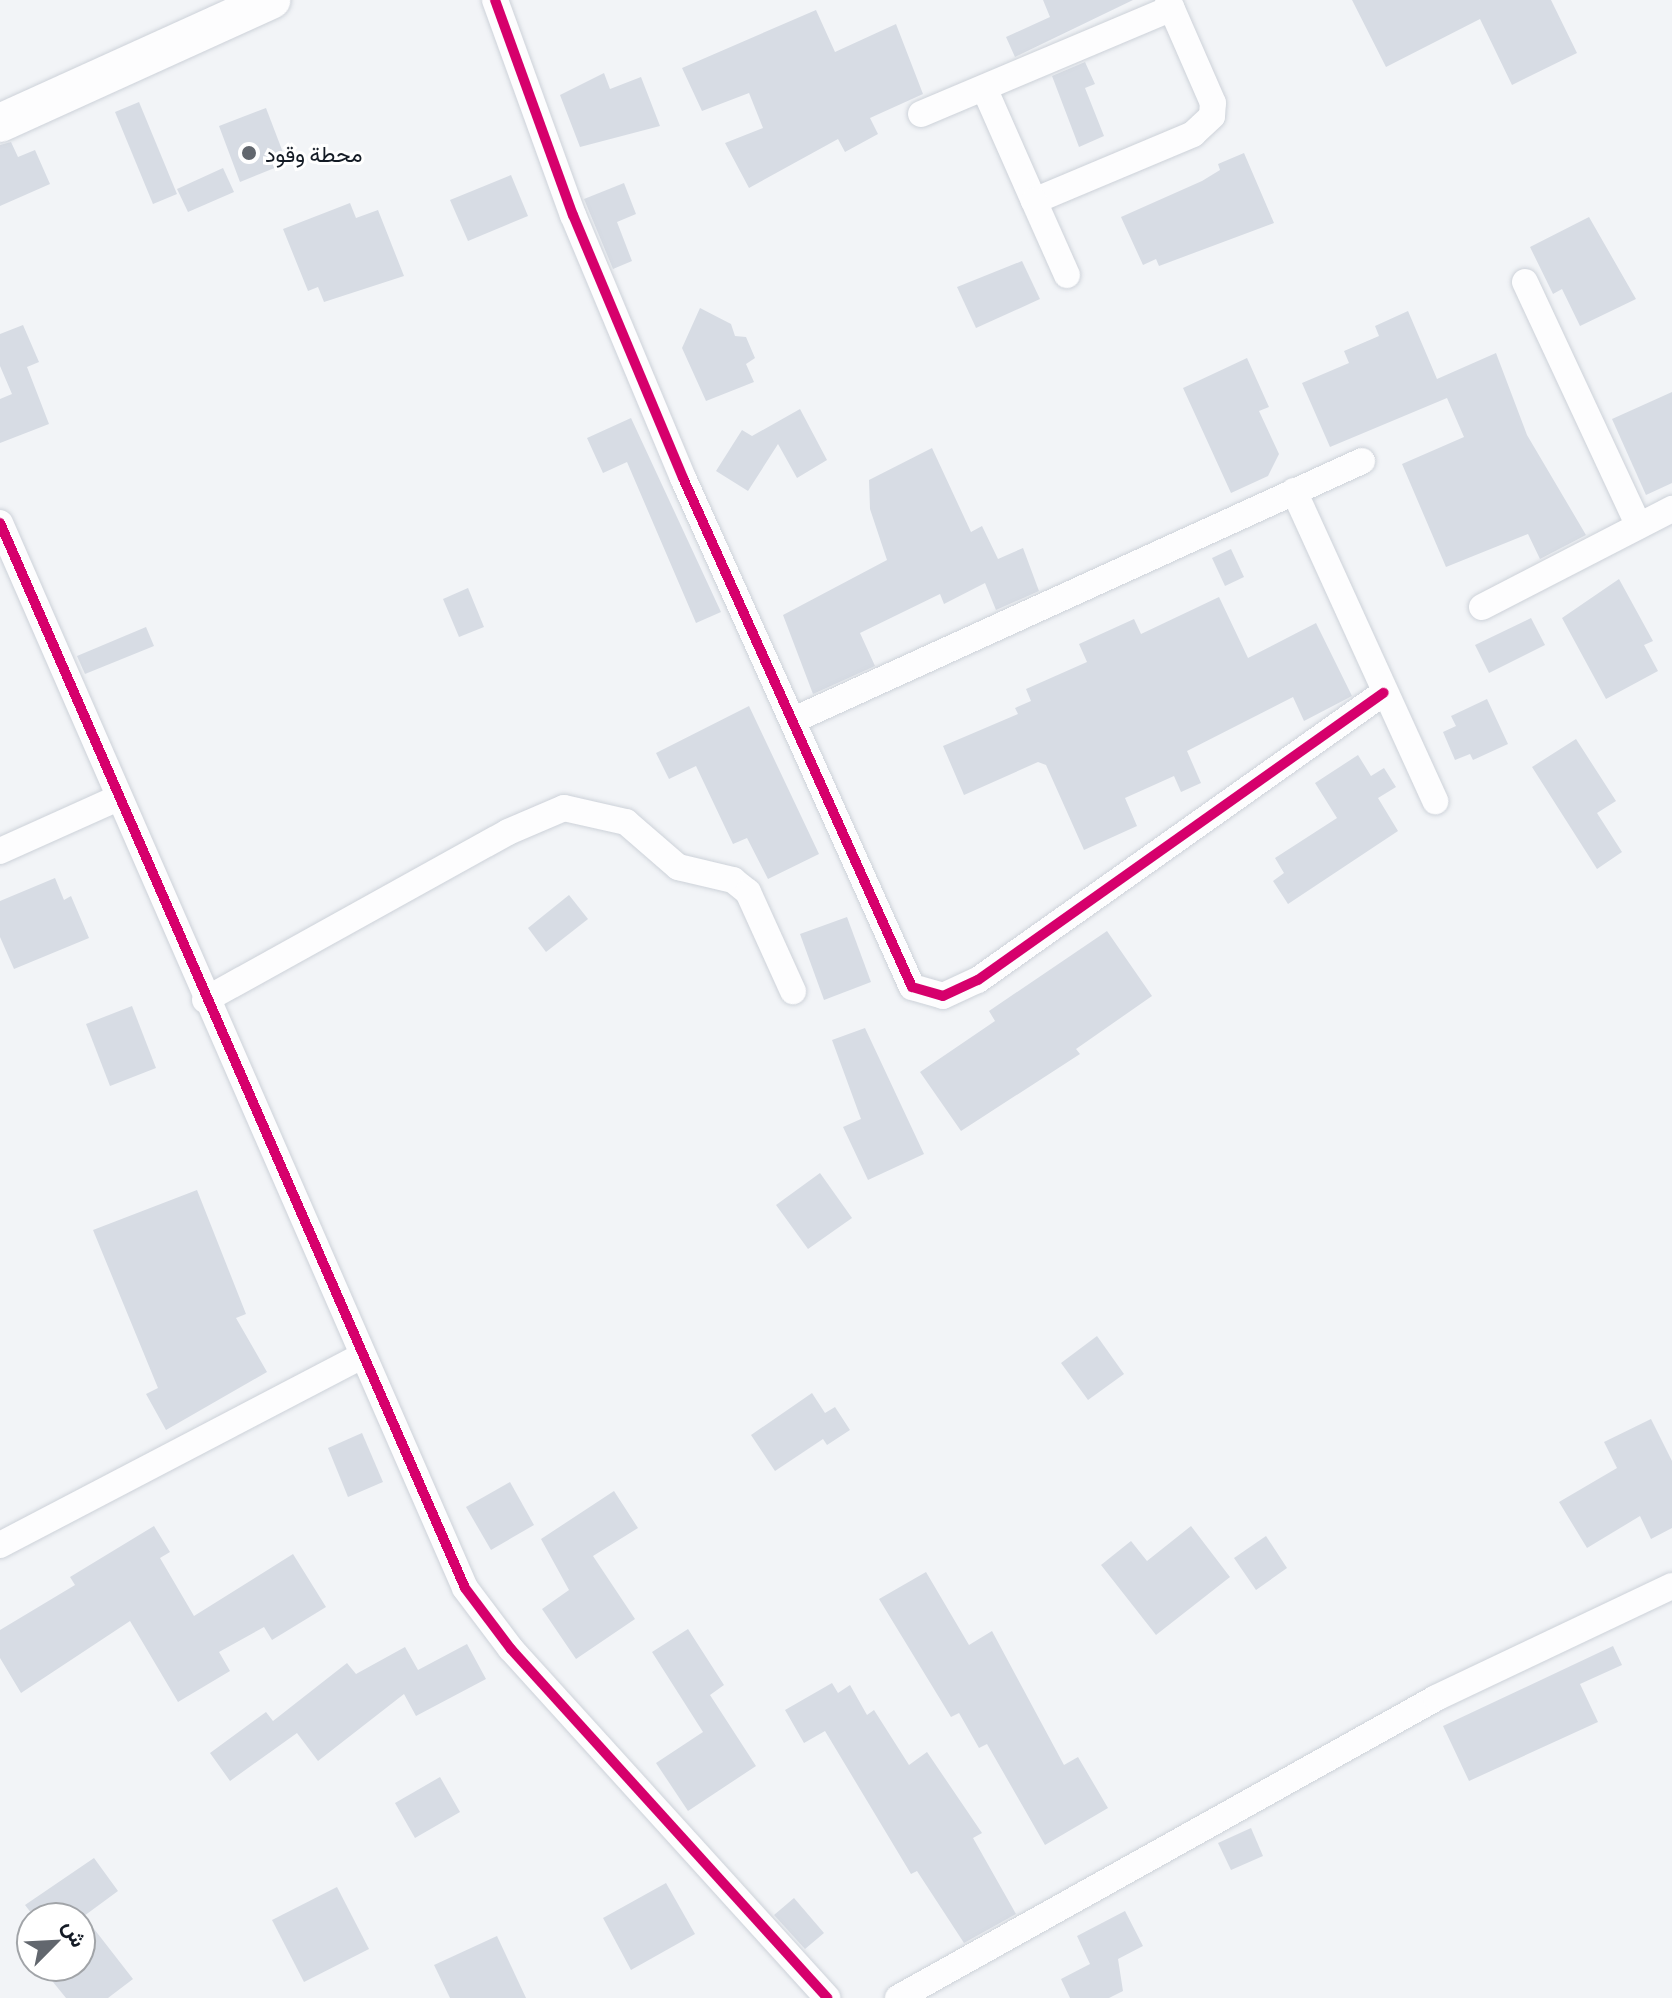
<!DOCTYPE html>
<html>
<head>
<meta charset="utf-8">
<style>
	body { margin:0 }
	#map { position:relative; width:1672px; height:1998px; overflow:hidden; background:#f2f4f7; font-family:Literata,Vazirmatn,serif }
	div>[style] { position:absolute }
	.building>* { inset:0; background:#d7dce4 }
	.roads { filter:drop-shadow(0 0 2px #cdd2d9) drop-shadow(0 0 2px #cdd2d9) }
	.street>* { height:26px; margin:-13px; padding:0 13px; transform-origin:13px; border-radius:13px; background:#fdfdfe }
	.secondary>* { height:38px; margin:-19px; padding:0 19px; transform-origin:19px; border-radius:19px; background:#fdfdfe }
	.cycleway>* { height:10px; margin:-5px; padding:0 5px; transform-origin:5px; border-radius:5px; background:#d6006c }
	.dots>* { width:22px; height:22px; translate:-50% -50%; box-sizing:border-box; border:4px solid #fff; border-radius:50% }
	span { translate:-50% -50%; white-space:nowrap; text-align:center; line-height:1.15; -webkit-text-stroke:6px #fff; paint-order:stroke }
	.poi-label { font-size:22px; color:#141b25 }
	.left { translate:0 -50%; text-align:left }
	.north { position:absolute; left:16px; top:1902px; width:80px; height:80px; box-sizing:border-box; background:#fff; border:2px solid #a1a4a8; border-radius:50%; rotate:66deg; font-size:22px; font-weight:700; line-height:32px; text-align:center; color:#141b25 }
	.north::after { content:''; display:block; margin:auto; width:28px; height:36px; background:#62676e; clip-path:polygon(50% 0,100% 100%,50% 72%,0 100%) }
</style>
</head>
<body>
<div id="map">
	<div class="building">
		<div style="clip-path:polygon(1043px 0,1133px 0,1015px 57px,1006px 37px,1050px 17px)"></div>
		<div style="clip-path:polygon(1352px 0,1551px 0,1577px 53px,1512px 85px,1480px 19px,1386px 67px)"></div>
		<div style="clip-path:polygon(816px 10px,835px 52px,896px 24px,923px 94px,870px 118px,878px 134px,845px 152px,838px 139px,749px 188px,725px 143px,763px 128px,749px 93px,702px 111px,682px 68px)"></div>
		<div style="clip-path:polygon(1085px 62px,1095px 84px,1085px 88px,1104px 136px,1079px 147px,1052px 76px)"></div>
		<div style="clip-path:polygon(604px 73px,610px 89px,641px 77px,660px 126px,580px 147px,560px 95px)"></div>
		<div style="clip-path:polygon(139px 102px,177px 194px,153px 204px,115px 112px)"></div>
		<div style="clip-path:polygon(266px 108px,287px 163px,240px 182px,219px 126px)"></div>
		<div style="clip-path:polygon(11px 142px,18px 157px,35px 150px,50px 184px,0 206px,0 145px)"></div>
		<div style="clip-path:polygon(1244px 153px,1274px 223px,1159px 266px,1156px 259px,1143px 265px,1121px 217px,1202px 181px,1220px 170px,1218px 164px)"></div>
		<div style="clip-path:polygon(223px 168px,234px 192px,188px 212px,177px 189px)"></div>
		<div style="clip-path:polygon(511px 175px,528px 216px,468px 241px,450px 200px)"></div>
		<div style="clip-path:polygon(624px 183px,636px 214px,617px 222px,632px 261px,613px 269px,584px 199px)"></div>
		<div style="clip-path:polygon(350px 203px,356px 218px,378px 210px,404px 276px,324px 302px,318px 287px,308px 291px,283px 229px)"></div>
		<div style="clip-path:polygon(1589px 217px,1636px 299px,1580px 326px,1562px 289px,1553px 294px,1530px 247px)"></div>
		<div style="clip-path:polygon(1022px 261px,1040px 299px,976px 328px,957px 287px)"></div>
		<div style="clip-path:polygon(700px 308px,731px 324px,735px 336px,746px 337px,755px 358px,746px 364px,754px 382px,706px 401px,682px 348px)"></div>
		<div style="clip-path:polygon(1408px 311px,1437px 379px,1496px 353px,1527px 435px,1586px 535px,1540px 559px,1528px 534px,1446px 567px,1402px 464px,1464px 437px,1447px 398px,1330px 447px,1302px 383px,1349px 363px,1344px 351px,1379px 336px,1375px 326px)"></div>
		<div style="clip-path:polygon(23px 325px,39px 362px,27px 367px,49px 424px,0 443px,0 399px,12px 394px,0 366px,0 334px)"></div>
		<div style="clip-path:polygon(1247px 358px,1269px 407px,1259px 411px,1279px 454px,1268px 476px,1231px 493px,1183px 388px)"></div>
		<div style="clip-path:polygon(1672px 392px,1672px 483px,1646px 495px,1612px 419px)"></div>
		<div style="clip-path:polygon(800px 409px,827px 460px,797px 478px,778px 444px,748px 491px,716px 471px,742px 430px,752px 436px)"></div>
		<div style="clip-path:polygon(631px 418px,721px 612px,696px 623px,627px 462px,603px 473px,587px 438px)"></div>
		<div style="clip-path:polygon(932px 448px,971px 532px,982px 526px,998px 559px,1023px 548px,1039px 591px,996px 610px,985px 583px,944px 604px,940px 594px,860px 633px,875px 666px,813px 694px,783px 615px,887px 560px,870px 509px,869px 480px)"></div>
		<div style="clip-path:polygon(1231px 549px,1244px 577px,1225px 586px,1212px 558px)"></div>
		<div style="clip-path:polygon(1619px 579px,1653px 641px,1644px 645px,1658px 671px,1606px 699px,1562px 618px)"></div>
		<div style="clip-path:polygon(468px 588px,484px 627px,459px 637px,443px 599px)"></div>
		<div style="clip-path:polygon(1219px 597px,1248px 658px,1316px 623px,1352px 696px,1304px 721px,1293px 697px,1187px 751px,1201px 783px,1181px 792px,1174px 776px,1125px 798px,1137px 826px,1084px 850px,1046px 765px,1038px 762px,964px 795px,943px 746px,1018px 714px,1015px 708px,1031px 701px,1026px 689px,1087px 662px,1079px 644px,1134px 619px,1141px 634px)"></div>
		<div style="clip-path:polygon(1531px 618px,1545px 645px,1489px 673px,1475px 645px)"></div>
		<div style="clip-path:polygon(146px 627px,154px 646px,85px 674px,77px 656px)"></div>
		<div style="clip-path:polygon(1487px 699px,1508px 744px,1473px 760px,1470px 754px,1455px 760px,1443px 732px,1456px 726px,1451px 716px)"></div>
		<div style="clip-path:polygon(749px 706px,819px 854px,768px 879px,747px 838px,733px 844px,696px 766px,669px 779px,656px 753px)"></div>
		<div style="clip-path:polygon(1576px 739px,1616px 801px,1597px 813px,1622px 852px,1597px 869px,1532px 767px)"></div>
		<div style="clip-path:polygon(1358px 755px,1371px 776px,1384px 768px,1396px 787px,1378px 798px,1398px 831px,1288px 904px,1273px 881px,1284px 873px,1275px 858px,1337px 818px,1315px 783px)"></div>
		<div style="clip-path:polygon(55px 878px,64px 900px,71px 896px,89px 938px,14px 969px,0 937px,0 901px)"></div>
		<div style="clip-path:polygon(569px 895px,588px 919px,546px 952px,528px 928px)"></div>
		<div style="clip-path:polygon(847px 917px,871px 982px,824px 1000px,800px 934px)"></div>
		<div style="clip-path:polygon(1107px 931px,1152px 996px,1076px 1049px,1080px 1054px,961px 1131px,920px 1072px,995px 1021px,989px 1011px)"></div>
		<div style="clip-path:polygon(132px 1006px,156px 1068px,110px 1086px,86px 1024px)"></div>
		<div style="clip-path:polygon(865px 1028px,924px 1154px,868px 1180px,843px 1127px,861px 1119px,832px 1040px)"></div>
		<div style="clip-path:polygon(820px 1173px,852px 1218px,808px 1249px,776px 1205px)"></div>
		<div style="clip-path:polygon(197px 1190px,246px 1314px,236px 1318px,267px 1372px,166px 1430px,146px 1394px,158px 1388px,93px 1230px)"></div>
		<div style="clip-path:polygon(1097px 1336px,1124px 1374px,1088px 1400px,1061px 1363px)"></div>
		<div style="clip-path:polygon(812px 1393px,825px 1413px,835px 1407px,850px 1430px,827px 1445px,823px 1439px,775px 1471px,751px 1435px)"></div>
		<div style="clip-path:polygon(1651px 1419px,1672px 1461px,1672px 1528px,1651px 1539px,1640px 1516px,1587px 1548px,1559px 1502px,1617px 1468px,1604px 1442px)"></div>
		<div style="clip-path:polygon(362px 1433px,383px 1482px,348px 1497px,328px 1448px)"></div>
		<div style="clip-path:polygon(510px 1482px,534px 1525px,491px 1550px,466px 1507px)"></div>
		<div style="clip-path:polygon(614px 1491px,638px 1528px,593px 1556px,635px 1619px,576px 1659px,542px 1609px,569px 1590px,541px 1539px)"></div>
		<div style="clip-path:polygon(154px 1526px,170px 1552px,160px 1558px,194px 1616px,293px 1554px,326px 1607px,272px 1640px,264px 1627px,219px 1652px,230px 1671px,178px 1702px,130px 1621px,21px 1693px,0 1658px,0 1630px,75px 1585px,70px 1577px)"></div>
		<div style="clip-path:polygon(1191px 1526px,1230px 1577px,1156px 1635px,1101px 1565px,1131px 1541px,1147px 1561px)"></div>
		<div style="clip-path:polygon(1266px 1536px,1287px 1568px,1256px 1590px,1234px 1558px)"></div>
		<div style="clip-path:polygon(926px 1572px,969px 1645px,992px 1631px,1064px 1765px,1078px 1757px,1108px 1808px,1045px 1845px,987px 1744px,979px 1748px,959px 1713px,951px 1717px,879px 1599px)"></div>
		<div style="clip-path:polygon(688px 1629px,724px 1685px,710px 1695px,756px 1766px,688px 1811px,656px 1763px,703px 1732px,652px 1652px)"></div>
		<div style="clip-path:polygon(467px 1644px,486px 1679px,416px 1716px,404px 1694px,318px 1761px,297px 1733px,230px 1781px,210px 1753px,266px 1712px,273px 1721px,347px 1663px,356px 1674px,405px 1647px,418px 1670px)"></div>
		<div style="clip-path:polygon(1613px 1646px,1622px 1665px,1580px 1684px,1598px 1722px,1469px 1781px,1443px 1726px)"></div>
		<div style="clip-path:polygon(832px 1683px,838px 1693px,850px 1685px,867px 1715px,874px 1710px,909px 1765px,927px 1752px,982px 1833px,973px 1838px,1016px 1914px,964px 1943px,917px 1871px,911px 1874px,825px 1731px,804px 1743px,785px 1710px)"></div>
		<div style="clip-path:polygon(440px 1777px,460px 1812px,415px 1838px,395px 1803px)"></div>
		<div style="clip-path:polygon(1251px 1828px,1263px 1856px,1231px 1870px,1218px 1843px)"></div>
		<div style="clip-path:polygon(94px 1858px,118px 1891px,84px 1916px,133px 1979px,108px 1998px,66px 1998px,40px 1966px,80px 1966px,80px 1918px,35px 1918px,25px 1905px)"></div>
		<div style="clip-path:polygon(666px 1883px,695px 1934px,631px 1970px,603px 1918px)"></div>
		<div style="clip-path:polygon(337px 1887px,369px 1949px,304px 1982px,272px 1920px)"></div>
		<div style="clip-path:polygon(794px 1898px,824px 1933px,805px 1949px,774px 1915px)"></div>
		<div style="clip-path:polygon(1125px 1911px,1143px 1946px,1118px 1959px,1123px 1991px,1109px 1998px,1070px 1998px,1061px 1979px,1090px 1964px,1077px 1936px)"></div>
		<div style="clip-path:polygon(497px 1936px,526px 1998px,450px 1998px,434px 1965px)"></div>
	</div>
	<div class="roads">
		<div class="street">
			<div style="left:495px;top:0;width:229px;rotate:70.1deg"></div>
			<div style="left:573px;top:215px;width:285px;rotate:67.3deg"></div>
			<div style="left:683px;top:478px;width:558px;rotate:65.78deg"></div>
			<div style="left:912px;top:987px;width:32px;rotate:16deg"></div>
			<div style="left:943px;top:996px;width:38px;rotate:-25deg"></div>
			<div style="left:978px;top:980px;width:497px;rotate:-35.3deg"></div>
			<div style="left:985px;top:90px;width:121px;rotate:66.2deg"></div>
			<div style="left:1034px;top:201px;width:173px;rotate:-22.8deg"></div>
			<div style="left:1193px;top:134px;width:26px;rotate:-43deg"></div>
			<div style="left:1212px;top:116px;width:13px;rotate:-86deg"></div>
			<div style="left:1213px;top:103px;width:112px;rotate:-113.6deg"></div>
			<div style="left:921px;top:114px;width:272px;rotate:-22.9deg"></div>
			<div style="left:1034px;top:201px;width:81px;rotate:66deg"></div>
			<div style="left:1525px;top:282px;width:269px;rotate:65deg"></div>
			<div style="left:1294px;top:491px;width:341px;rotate:65.5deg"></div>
			<div style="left:0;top:523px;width:1162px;rotate:66.41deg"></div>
			<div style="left:465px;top:1588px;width:76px;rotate:53deg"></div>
			<div style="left:511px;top:1649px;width:471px;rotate:47.8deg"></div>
			<div style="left:1482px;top:607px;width:214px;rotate:-27.3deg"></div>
			<div style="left:796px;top:719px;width:622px;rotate:-24.5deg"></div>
			<div style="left:0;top:851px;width:129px;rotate:-24.2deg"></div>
			<div style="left:205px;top:1000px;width:346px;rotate:-29deg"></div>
			<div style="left:508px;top:832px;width:61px;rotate:-23.2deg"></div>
			<div style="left:564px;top:808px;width:64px;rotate:12.7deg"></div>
			<div style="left:626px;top:822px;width:69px;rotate:40.9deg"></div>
			<div style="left:678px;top:867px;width:57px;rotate:13.3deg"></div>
			<div style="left:733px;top:880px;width:19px;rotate:39deg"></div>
			<div style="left:748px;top:892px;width:109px;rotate:65.6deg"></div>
			<div style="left:0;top:1545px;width:406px;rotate:-27.6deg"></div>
			<div style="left:898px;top:1998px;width:616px;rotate:-29.14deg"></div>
			<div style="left:1436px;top:1698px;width:261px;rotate:-25.4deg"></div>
		</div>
		<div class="secondary">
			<div style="left:0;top:123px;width:298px;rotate:-24.4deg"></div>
		</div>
	</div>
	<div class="cycleway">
		<div style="left:495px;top:0;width:229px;rotate:70.1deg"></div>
		<div style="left:573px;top:215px;width:285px;rotate:67.3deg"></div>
		<div style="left:683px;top:478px;width:558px;rotate:65.78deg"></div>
		<div style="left:912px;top:987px;width:32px;rotate:16deg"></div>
		<div style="left:943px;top:996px;width:38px;rotate:-25deg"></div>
		<div style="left:978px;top:980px;width:497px;rotate:-35.3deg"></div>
		<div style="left:0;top:523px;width:1162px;rotate:66.41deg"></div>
		<div style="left:465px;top:1588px;width:76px;rotate:53deg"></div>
		<div style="left:511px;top:1649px;width:471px;rotate:47.8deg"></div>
	</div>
	<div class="dots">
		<div style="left:249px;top:153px;background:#62676e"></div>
	</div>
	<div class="poi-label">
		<span class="left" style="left:265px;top:153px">محطة وقود</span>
	</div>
	<div class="north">ش</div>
</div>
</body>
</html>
